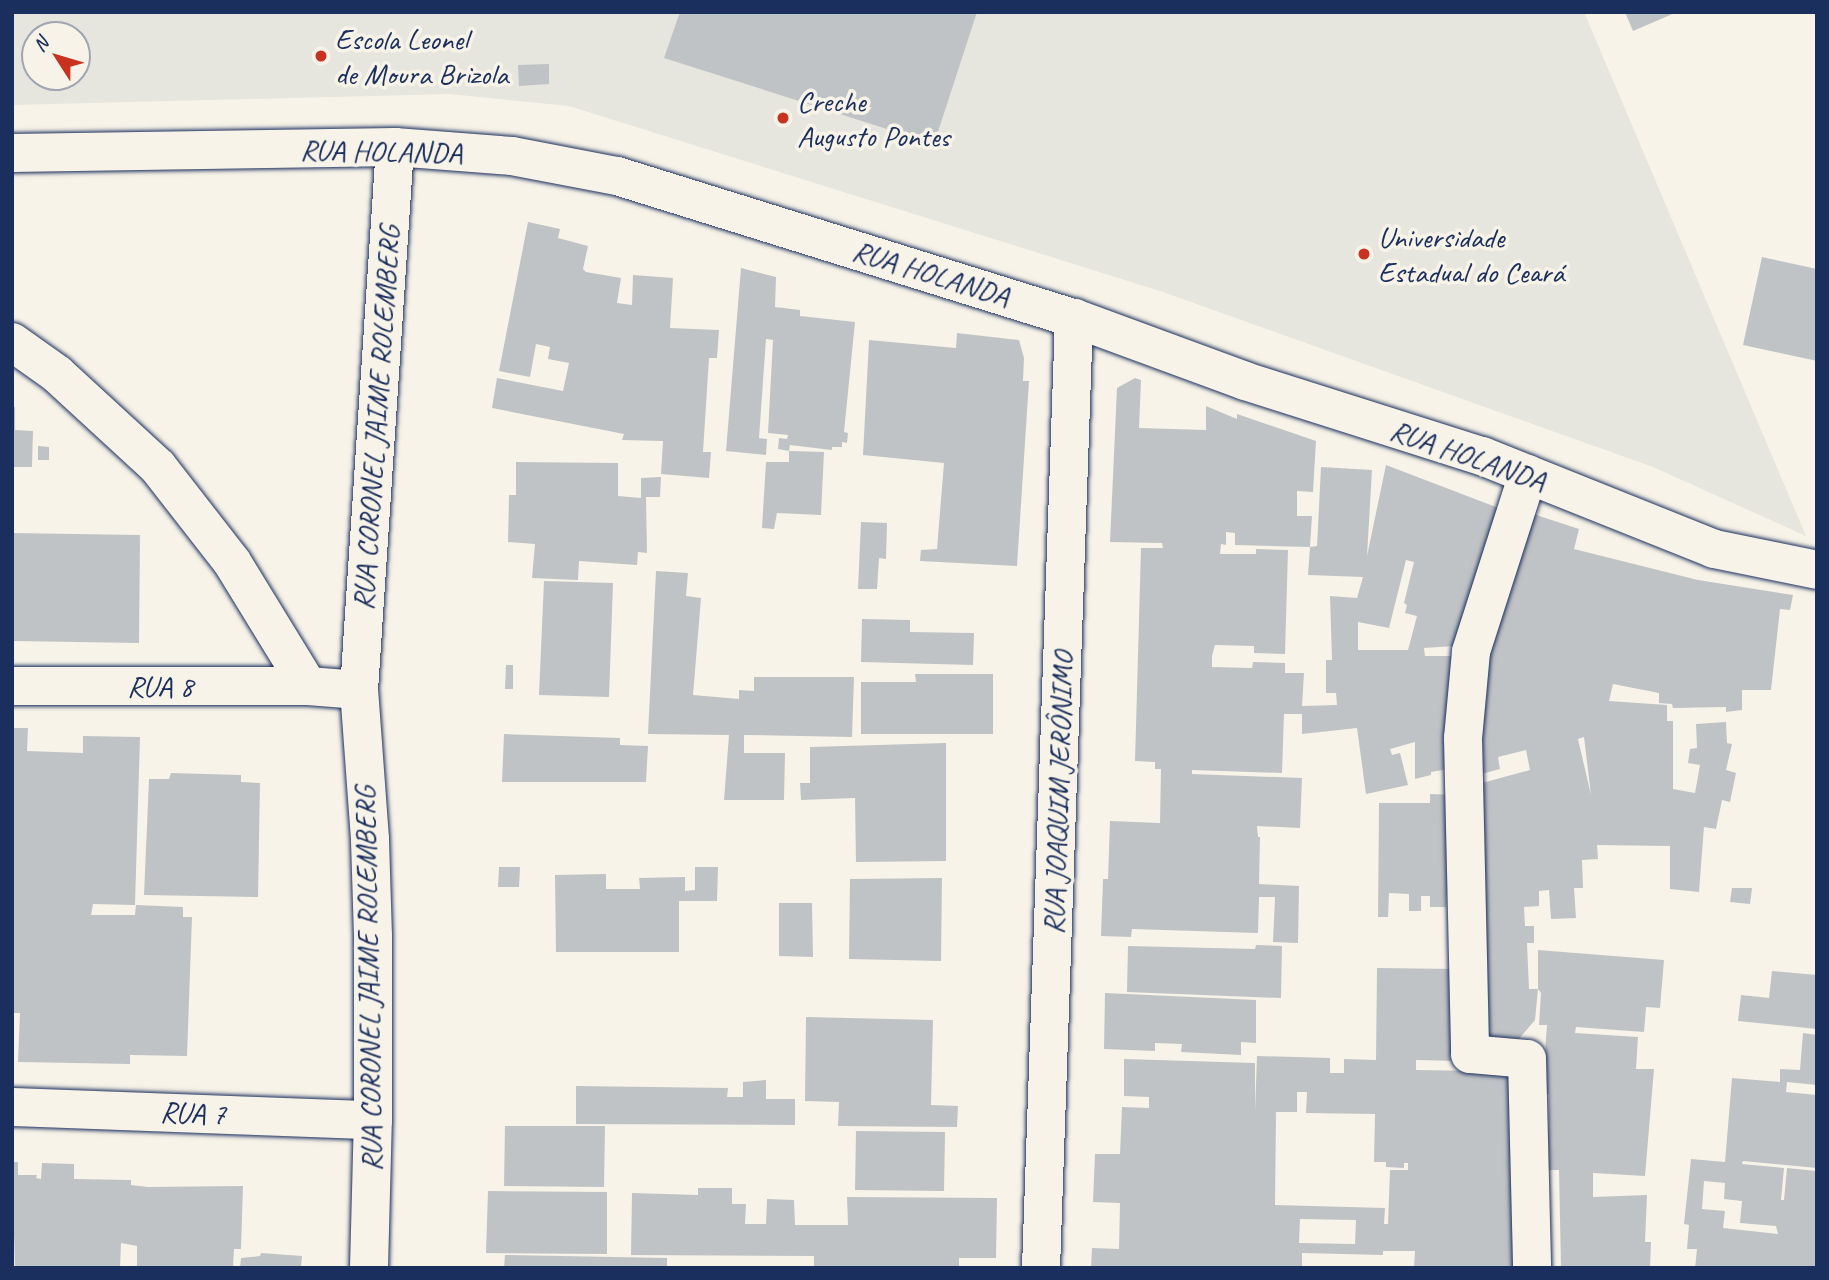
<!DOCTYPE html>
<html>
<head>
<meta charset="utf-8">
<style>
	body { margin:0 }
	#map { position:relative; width:1829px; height:1280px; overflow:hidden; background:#f7f3e8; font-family:Caveat,sans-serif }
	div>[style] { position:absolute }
	.built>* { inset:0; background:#e6e5de }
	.building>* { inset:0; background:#c0c3c5 }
	.roads { filter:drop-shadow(0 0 2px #1b2f5e) drop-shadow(0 0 2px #1b2f5e) }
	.minor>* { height:38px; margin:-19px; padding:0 19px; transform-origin:19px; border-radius:19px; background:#f7f3e8 }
	.dots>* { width:19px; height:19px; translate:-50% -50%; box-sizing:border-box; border:4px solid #f7f3e8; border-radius:50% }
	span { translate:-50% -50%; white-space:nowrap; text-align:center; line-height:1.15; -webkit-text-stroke:7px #f7f3e8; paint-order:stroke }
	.poi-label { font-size:30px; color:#1b2f5e }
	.left { translate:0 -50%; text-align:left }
	.street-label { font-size:30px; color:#1b2f5e }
	.frame { position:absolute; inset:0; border:14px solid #1b2f5e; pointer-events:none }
	.north { position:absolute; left:21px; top:21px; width:70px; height:70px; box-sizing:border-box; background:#f7f3e8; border:2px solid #9fa5b1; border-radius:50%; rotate:307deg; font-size:19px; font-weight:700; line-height:28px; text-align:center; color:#1b2f5e }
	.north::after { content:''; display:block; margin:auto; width:24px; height:32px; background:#c8321e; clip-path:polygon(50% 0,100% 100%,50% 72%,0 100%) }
</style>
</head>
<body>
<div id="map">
	<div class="built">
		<div style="clip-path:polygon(evenodd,12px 12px,1584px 12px,1806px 536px,1653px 467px,1160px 291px,569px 106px,449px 94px,12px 105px,12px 12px,35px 35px,77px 35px,77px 77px,35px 77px,35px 35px)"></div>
	</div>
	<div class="building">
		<div style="clip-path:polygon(680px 12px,977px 12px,934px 144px,664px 58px)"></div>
		<div style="clip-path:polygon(1625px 12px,1677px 12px,1633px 31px)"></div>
		<div style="clip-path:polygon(549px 64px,549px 84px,519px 86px,518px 65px)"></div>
		<div style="clip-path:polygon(528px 222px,560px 229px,558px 238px,588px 246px,583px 269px,586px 272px,621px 278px,617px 303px,632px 305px,633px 275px,673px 278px,670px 328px,719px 330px,717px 358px,709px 358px,703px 452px,711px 452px,709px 478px,661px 474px,663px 441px,622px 440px,624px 434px,492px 408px,497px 378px,563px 391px,569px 363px,548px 359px,550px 347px,536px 344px,530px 377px,499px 371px)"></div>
		<div style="clip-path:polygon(1762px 257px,1817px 269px,1817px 361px,1743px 345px)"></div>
		<div style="clip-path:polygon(741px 268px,776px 277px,775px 307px,800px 310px,800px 316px,855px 322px,844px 432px,848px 433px,847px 443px,842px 442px,842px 447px,832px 447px,832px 450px,790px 445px,789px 451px,778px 449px,779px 438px,787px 439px,788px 435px,768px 433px,773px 340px,766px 339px,759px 438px,767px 439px,766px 455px,726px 451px)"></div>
		<div style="clip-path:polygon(957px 333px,1019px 340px,1024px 358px,1023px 381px,1029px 381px,1017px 566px,920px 561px,921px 550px,937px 549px,944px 463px,863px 455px,869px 340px,956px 348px)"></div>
		<div style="clip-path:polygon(evenodd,1135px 378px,1141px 380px,1139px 428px,1206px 430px,1206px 406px,1237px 419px,1237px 414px,1316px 441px,1313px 492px,1297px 491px,1297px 516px,1312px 516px,1310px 547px,1235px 545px,1235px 533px,1226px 532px,1226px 545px,1221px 544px,1220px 554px,1256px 554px,1256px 549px,1288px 550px,1285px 654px,1254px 653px,1254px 646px,1215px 645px,1212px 656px,1212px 667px,1252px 668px,1253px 662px,1285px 663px,1285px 673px,1304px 673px,1302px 706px,1337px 705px,1336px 693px,1326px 693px,1326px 660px,1332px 660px,1330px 596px,1357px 598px,1363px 577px,1308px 575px,1310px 547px,1317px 546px,1321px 467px,1372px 470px,1367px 556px,1386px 465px,1509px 512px,1470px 645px,1424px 648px,1425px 656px,1459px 656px,1460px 767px,1431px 772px,1431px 775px,1415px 779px,1415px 742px,1390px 749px,1392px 755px,1400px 753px,1408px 785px,1366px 794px,1357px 728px,1302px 734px,1302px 714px,1284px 714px,1282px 773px,1192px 770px,1192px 774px,1302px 778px,1300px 828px,1257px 826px,1258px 837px,1260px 837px,1259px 884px,1299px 886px,1298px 943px,1273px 942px,1275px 897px,1259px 897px,1258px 933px,1132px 929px,1131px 937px,1101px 936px,1103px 879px,1108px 879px,1110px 821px,1160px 823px,1161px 769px,1155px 769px,1155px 762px,1135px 761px,1141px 548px,1163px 548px,1162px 543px,1110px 542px,1117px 388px,1135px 378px,1406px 560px,1414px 562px,1404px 603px,1407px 605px,1405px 613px,1417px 616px,1408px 650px,1358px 650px,1358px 622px,1389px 628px,1406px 560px)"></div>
		<div style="clip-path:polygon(12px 407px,15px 407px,15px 430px,33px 431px,32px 467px,12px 467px)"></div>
		<div style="clip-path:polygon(38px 446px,49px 447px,49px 460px,38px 460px)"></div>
		<div style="clip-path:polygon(789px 451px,824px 452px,821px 515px,777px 513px,774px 529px,762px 528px,766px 462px,789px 462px)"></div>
		<div style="clip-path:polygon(516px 462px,618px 463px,618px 496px,641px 498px,641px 478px,661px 477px,660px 497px,646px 497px,647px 553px,638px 552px,637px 565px,579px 561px,578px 580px,532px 578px,535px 544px,508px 542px,509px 495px,516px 495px)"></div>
		<div style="clip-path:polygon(evenodd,1524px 511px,1579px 529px,1574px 549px,1698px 580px,1793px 595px,1790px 610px,1780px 609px,1771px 690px,1742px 690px,1742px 710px,1726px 712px,1726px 707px,1673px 708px,1672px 704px,1659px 703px,1659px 693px,1613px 684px,1609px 701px,1667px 705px,1667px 721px,1673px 721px,1673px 789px,1695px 793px,1700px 765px,1688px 763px,1690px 749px,1697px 748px,1696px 724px,1726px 722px,1727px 743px,1732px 744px,1726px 770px,1736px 773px,1730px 802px,1722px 800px,1716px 829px,1704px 827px,1699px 892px,1670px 889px,1670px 846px,1597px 845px,1598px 859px,1582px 860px,1583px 888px,1574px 888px,1576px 918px,1551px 919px,1549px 890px,1539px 891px,1539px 906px,1524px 907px,1525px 926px,1534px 926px,1534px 943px,1527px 943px,1529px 989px,1538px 989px,1535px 1020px,1512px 1047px,1473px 1047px,1471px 786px,1530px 770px,1526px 750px,1498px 757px,1500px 769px,1470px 777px,1469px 712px,1524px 511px,1584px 737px,1591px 795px,1578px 739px,1584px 737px)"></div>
		<div style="clip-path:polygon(861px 522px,887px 523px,886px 559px,879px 558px,877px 589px,858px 589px)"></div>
		<div style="clip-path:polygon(12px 533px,140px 535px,139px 643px,12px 641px)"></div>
		<div style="clip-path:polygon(656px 571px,688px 573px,686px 596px,701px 598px,693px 695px,739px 699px,739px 690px,754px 691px,754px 677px,854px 677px,852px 737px,744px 735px,744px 753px,785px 753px,784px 800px,724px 800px,729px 735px,648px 734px)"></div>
		<div style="clip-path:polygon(544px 581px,613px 583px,609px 697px,539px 695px)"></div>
		<div style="clip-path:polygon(862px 619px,910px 620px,910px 632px,974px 633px,973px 665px,861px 662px)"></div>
		<div style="clip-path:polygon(506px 665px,513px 665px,513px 689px,505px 689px)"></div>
		<div style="clip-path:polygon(915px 674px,993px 674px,993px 734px,861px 734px,861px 682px,916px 682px)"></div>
		<div style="clip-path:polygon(12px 728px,28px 728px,27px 751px,83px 753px,83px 736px,140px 737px,135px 905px,93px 904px,91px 915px,135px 915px,136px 905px,183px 907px,183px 917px,192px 917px,187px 1056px,130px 1055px,130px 1064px,18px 1062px,20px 1013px,12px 1013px)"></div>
		<div style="clip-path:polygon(504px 734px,620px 738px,620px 745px,648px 746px,646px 782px,502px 782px)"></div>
		<div style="clip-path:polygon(946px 743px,946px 861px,856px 862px,855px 798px,801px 800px,800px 783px,810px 783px,810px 747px)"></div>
		<div style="clip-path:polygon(171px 773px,241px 775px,241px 782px,260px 783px,258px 897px,144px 895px,149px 779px,169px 779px)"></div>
		<div style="clip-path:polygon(1430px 794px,1457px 795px,1458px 890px,1447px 891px,1446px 907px,1430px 907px,1430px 896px,1421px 896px,1421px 911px,1409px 911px,1409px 894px,1389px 893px,1388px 917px,1378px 917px,1379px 803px,1430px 803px)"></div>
		<div style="clip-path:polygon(499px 867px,520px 867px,519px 887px,498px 887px)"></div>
		<div style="clip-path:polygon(695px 867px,718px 867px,717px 901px,679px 901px,679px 952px,556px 952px,555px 875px,606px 874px,606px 889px,640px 889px,639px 878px,685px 877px,685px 891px,695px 890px)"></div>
		<div style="clip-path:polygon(942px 878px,941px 961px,849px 959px,850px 879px)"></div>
		<div style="clip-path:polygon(1732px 888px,1752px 888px,1750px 904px,1730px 902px)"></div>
		<div style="clip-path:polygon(779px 903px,812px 903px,813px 957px,779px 956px)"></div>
		<div style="clip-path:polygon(1256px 945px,1282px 946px,1281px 998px,1127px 992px,1128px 946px,1255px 949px)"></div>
		<div style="clip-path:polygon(1538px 950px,1664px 960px,1660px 1008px,1646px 1007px,1644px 1032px,1576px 1027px,1575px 1033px,1638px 1037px,1636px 1069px,1654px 1069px,1645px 1176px,1593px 1173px,1593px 1197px,1647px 1195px,1645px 1242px,1651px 1242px,1650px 1268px,1561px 1268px,1559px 1170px,1548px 1170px,1549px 1094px,1542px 1094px,1547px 1025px,1539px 1025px,1541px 993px,1538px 989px)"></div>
		<div style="clip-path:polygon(evenodd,1377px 968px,1459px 969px,1460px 1061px,1416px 1060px,1416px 1070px,1478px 1071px,1517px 1064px,1516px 1268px,1414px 1268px,1415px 1251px,1383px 1251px,1383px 1255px,1302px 1253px,1302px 1268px,1091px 1268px,1092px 1248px,1119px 1249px,1120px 1203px,1093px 1202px,1095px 1154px,1120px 1154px,1122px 1107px,1149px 1108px,1149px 1097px,1124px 1096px,1124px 1059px,1255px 1063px,1255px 1111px,1257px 1056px,1330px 1058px,1330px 1073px,1344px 1073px,1344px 1059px,1376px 1060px,1377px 968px,1297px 1092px,1307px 1092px,1306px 1113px,1375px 1114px,1374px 1162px,1386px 1162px,1386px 1167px,1404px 1168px,1404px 1163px,1408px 1163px,1408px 1170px,1390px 1170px,1388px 1224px,1384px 1224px,1385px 1208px,1275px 1205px,1276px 1112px,1297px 1112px,1297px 1092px,1377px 968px,1300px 1219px,1356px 1220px,1355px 1244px,1299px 1243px,1300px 1219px)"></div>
		<div style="clip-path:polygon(1772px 971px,1817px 975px,1817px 1029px,1738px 1021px,1741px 995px,1769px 998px)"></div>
		<div style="clip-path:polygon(1105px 993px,1256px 1000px,1256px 1043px,1241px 1042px,1241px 1055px,1181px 1052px,1182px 1044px,1155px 1043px,1155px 1051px,1104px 1049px)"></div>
		<div style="clip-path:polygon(806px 1017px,933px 1020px,931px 1105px,958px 1106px,957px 1127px,838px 1126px,839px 1102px,805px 1101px)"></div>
		<div style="clip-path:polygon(evenodd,1803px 1033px,1817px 1035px,1817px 1085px,1787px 1082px,1786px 1092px,1817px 1095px,1817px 1168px,1743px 1161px,1742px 1164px,1784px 1168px,1781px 1200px,1784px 1200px,1787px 1168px,1817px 1171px,1817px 1268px,1695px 1268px,1697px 1249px,1687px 1249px,1689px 1225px,1684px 1224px,1691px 1159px,1725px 1162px,1732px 1078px,1780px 1082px,1780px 1069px,1800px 1070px,1803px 1033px,1704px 1181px,1725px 1183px,1724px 1199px,1742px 1201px,1740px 1223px,1776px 1226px,1778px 1234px,1723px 1228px,1725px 1211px,1702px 1209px,1704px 1181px)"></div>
		<div style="clip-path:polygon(766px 1080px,766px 1099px,795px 1099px,795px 1125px,576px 1124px,576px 1086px,728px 1088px,727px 1097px,743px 1097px,743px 1082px)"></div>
		<div style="clip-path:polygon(505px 1126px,605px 1126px,604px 1187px,504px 1186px)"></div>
		<div style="clip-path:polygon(856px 1131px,945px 1132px,944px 1191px,855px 1190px)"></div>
		<div style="clip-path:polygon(12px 1162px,18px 1162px,18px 1175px,37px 1175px,36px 1178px,41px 1179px,42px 1163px,74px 1164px,74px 1179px,131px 1180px,131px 1185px,148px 1187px,243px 1186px,241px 1249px,234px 1249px,233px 1268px,137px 1268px,137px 1246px,121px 1243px,120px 1268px,15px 1268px)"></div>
		<div style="clip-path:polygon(698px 1188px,732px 1188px,732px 1204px,746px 1204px,745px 1224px,766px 1224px,767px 1199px,794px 1200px,795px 1225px,848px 1225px,847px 1197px,997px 1198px,996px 1258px,959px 1258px,959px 1268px,814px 1268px,814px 1256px,631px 1255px,632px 1193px,698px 1195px)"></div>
		<div style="clip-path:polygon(488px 1191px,607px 1192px,607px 1254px,486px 1253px)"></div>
		<div style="clip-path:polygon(261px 1253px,302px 1256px,301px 1266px,240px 1268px,241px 1258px,260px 1256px)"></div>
		<div style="clip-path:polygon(505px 1255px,667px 1258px,667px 1268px,504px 1268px)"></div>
	</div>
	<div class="roads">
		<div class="minor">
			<div style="left:12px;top:153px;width:383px;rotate:-0.9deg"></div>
			<div style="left:395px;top:147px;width:117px;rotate:4.4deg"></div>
			<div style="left:512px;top:156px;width:107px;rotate:10.8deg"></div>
			<div style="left:617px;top:176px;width:479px;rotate:17.3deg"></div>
			<div style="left:1074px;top:318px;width:182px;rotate:20.2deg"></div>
			<div style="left:1245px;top:381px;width:249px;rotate:17.6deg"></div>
			<div style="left:1482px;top:456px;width:250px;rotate:21.8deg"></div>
			<div style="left:1714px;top:549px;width:105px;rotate:11.5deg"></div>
			<div style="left:12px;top:342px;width:55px;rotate:35.4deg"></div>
			<div style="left:57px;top:374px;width:137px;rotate:42.6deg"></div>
			<div style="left:158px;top:467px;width:120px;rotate:52.1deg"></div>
			<div style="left:232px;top:562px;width:145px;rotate:58.5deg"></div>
			<div style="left:308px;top:686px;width:51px;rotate:4.5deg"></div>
			<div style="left:1528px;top:474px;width:187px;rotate:107.8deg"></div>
			<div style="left:1471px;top:652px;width:86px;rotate:95.3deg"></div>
			<div style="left:1463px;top:738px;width:316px;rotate:88.7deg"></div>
			<div style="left:1470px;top:1054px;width:57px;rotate:5deg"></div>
			<div style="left:1527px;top:1059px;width:209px;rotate:88.6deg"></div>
			<div style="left:12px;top:686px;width:296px"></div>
			<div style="left:12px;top:1107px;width:361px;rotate:2.1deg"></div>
			<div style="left:369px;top:1268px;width:148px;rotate:-88.5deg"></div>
			<div style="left:373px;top:1120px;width:184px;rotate:-90deg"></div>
			<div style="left:373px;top:936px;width:97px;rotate:-91.8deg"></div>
			<div style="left:370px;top:839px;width:149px;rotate:-94.2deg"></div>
			<div style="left:359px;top:690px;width:544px;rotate:-86.21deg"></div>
			<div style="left:1041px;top:1268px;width:951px;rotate:-88.01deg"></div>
		</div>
	</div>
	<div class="dots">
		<div style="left:321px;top:56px;background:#c8321e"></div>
		<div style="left:783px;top:118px;background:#c8321e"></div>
		<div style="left:1364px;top:254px;background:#c8321e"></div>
	</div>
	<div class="poi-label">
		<span class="left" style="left:335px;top:56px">Escola Leonel<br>de Moura Brizola</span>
		<span class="left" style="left:797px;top:118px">Creche<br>Augusto Pontes</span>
		<span class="left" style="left:1378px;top:254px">Universidade<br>Estadual do Ceará</span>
	</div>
	<div class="street-label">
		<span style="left:381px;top:151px;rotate:1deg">RUA HOLANDA</span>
		<span style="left:931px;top:273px;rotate:17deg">RUA HOLANDA</span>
		<span style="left:376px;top:418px;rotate:-86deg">RUA CORONEL JAIME ROLEMBERG</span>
		<span style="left:1468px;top:455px;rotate:19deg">RUA HOLANDA</span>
		<span style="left:160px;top:686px">RUA 8</span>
		<span style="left:1058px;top:793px;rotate:-88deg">RUA JOAQUIM JERÔNIMO</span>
		<span style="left:368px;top:979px;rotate:-91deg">RUA CORONEL JAIME ROLEMBERG</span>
		<span style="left:193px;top:1113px;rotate:2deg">RUA 7</span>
	</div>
	<div class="frame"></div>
	<div class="north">N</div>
</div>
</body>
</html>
